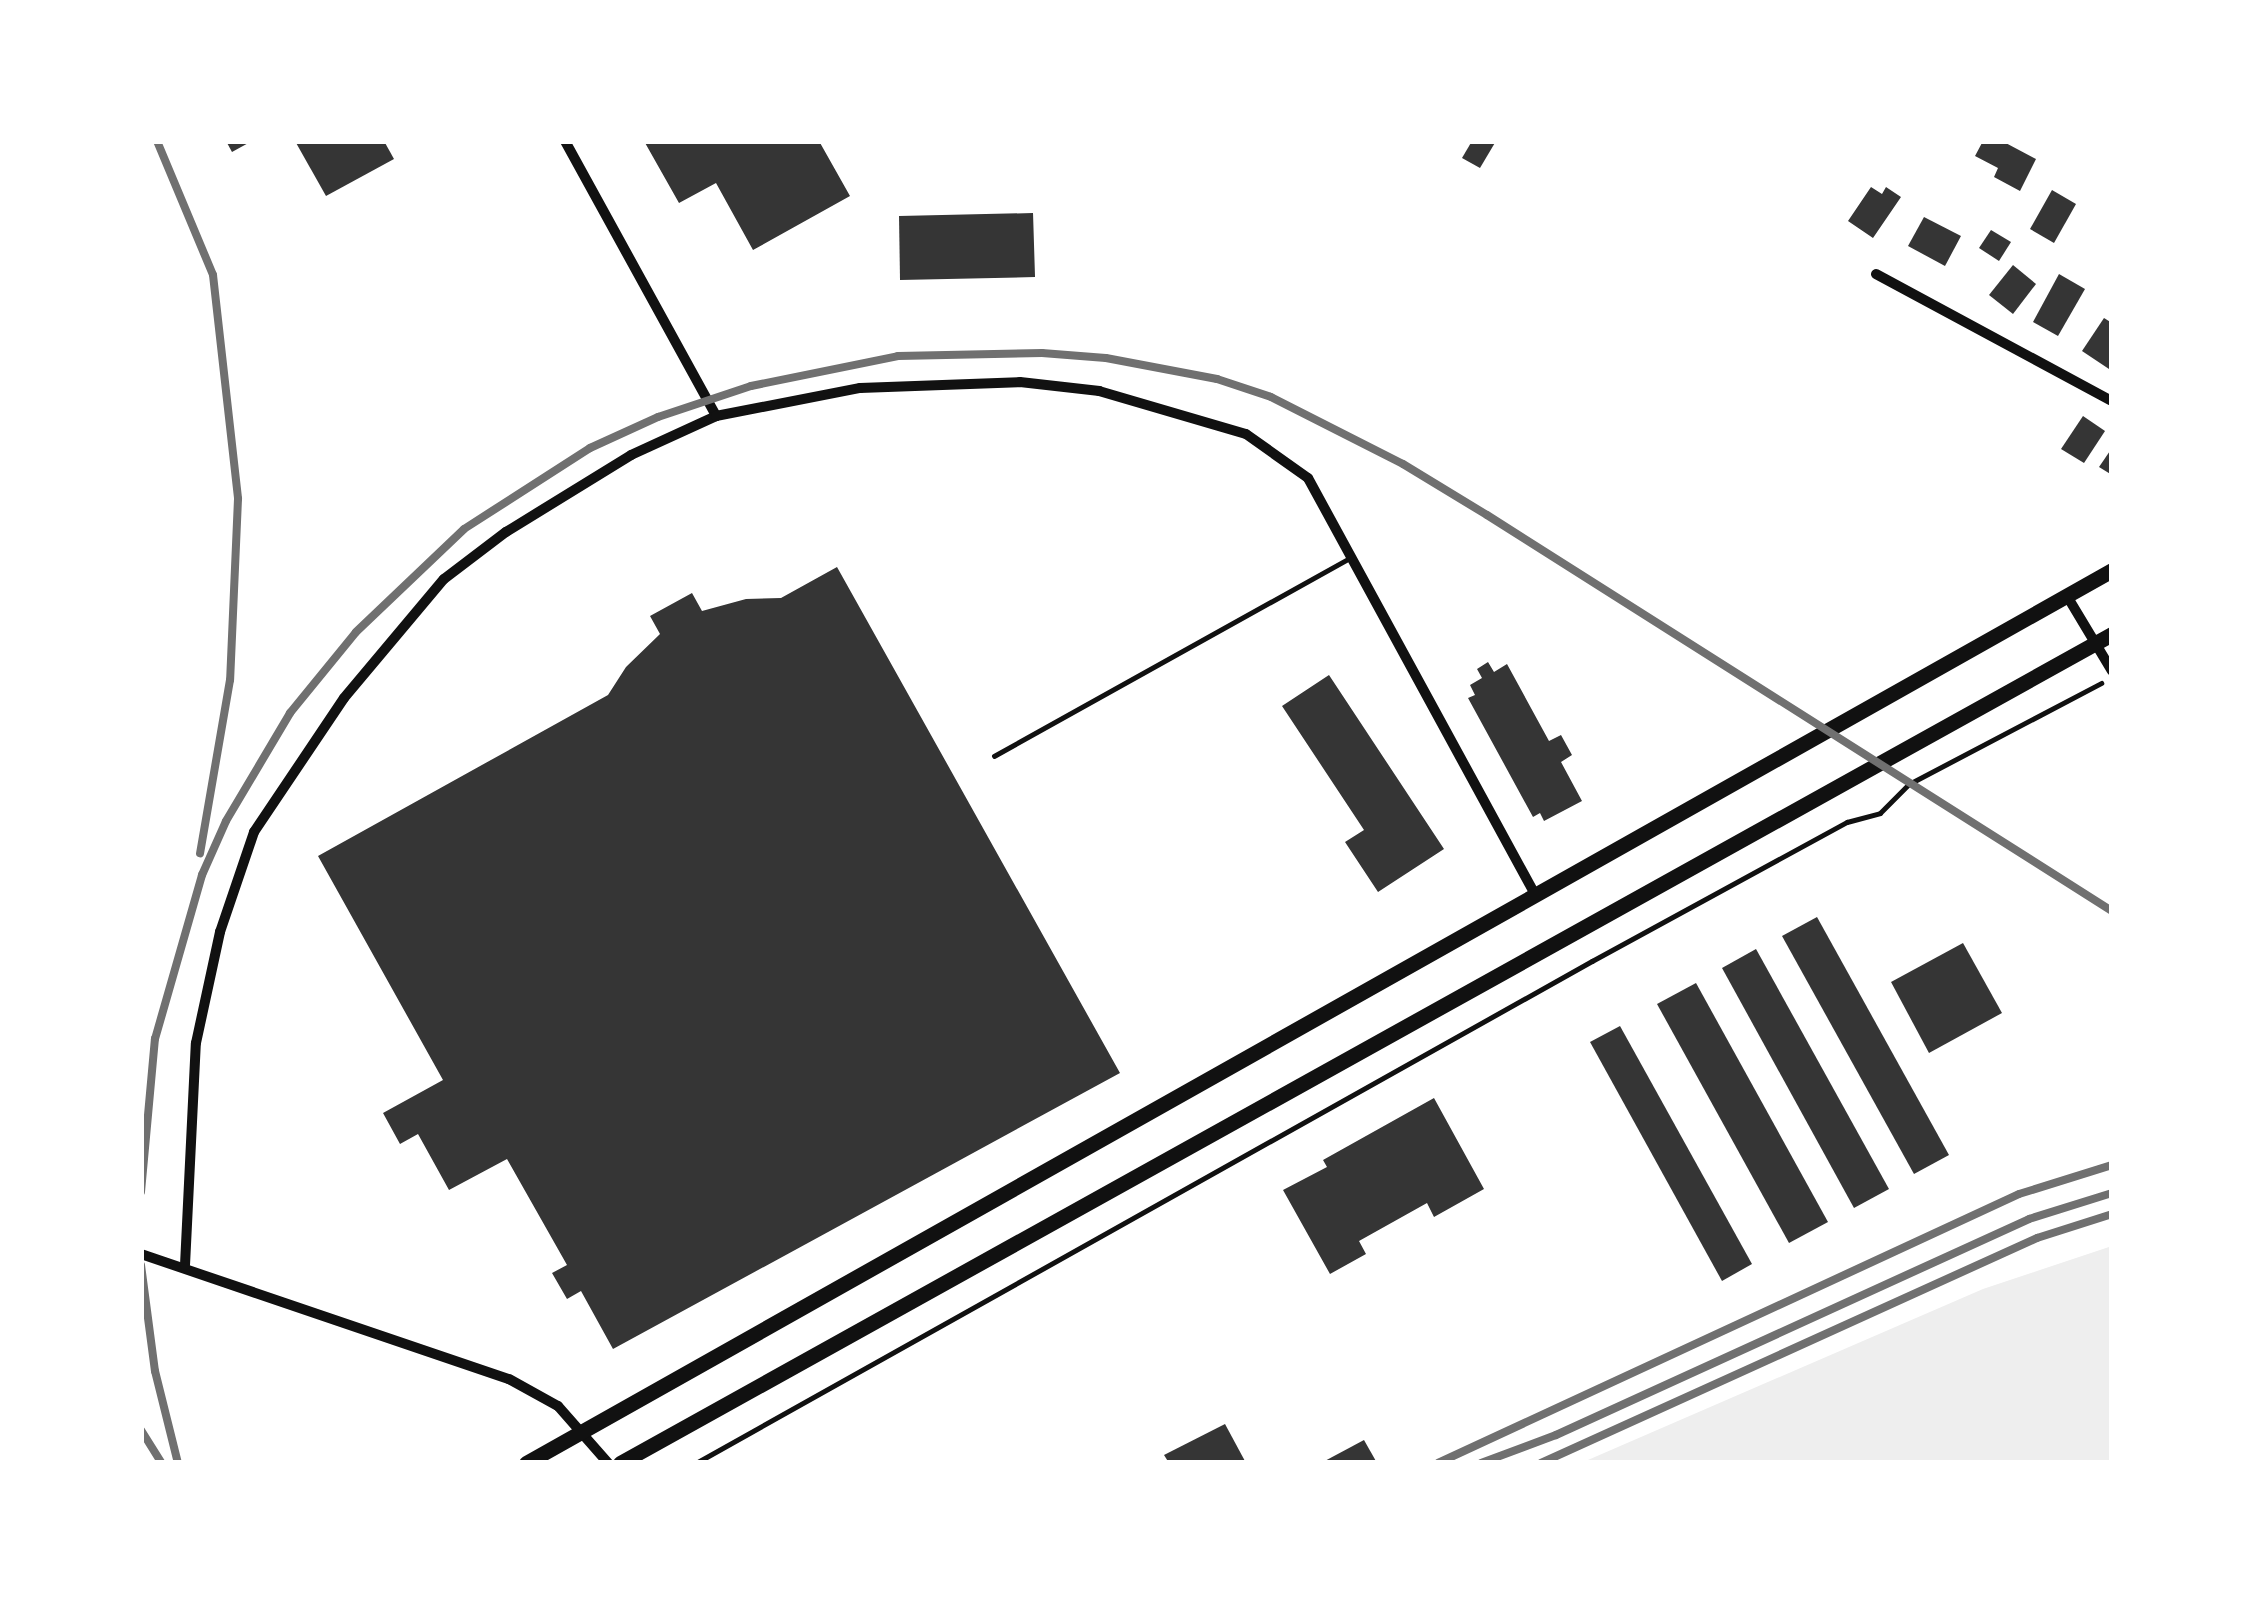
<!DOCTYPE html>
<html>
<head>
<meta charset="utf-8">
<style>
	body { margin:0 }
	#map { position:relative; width:2253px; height:1604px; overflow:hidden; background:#fff; font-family:"Golos Text",sans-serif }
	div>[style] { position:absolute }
	.green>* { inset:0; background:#eee }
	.building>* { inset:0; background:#353535 }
	.path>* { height:4.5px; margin:-2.25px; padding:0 2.25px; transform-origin:2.25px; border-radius:2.25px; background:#111 }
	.service>* { height:4.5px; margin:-2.25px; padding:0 2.25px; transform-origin:2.25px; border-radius:2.25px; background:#111 }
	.minor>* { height:10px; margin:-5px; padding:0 5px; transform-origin:5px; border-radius:5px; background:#111 }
	.primary>* { height:15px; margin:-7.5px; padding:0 7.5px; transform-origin:7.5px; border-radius:7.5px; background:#111 }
	.rail>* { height:8px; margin:-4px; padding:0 4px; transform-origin:4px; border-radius:4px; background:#707070 }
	span { translate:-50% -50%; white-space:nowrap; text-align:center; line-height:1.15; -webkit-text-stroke:9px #fff; paint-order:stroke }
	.frame { position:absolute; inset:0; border:144px solid #fff; pointer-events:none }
</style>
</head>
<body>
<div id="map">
	<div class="green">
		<div style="clip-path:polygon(2112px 1246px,2112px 1463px,1581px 1463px,1983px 1289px)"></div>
	</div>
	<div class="building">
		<div style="clip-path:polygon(226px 141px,252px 141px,232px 152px)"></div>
		<div style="clip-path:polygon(295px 141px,384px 141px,394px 159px,326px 196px)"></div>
		<div style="clip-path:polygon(644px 141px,819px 141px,850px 196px,753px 250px,716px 183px,679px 203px)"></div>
		<div style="clip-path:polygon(1472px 141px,1496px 141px,1480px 168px,1462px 158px)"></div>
		<div style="clip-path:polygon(1983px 141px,2002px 141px,2036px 159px,2020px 191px,1994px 177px,1998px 168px,1975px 156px)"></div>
		<div style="clip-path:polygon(1871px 187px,1882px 194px,1886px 187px,1901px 197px,1873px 238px,1848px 221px)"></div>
		<div style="clip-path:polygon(2052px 190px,2076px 204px,2054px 243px,2030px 229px)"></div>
		<div style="clip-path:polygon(1033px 213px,1035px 277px,900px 280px,899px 216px)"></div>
		<div style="clip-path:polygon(1924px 217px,1961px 236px,1945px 266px,1908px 246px)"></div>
		<div style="clip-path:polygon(1991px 230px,2011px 242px,1999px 261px,1979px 248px)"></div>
		<div style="clip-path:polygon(2013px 265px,2036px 284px,2013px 314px,1989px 295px)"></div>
		<div style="clip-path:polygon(2059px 274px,2085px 289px,2058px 336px,2033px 322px)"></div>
		<div style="clip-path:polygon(2104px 318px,2112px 323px,2109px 369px,2082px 351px)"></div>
		<div style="clip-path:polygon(2083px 416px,2105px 431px,2084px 463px,2061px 449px)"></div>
		<div style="clip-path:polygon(2112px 448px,2112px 475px,2099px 467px)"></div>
		<div style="clip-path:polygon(837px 567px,1120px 1073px,613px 1349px,581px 1291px,567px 1299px,552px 1273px,567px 1265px,507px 1159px,449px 1190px,418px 1134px,400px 1144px,383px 1113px,443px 1080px,318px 856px,608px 695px,626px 667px,660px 634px,650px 616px,692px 593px,702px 611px,746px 599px,781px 598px)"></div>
		<div style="clip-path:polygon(1488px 662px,1494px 672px,1507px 664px,1549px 741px,1561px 735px,1572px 755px,1561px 762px,1582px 801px,1544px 821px,1540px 813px,1533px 817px,1468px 698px,1475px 695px,1470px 685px,1482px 678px,1477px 669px)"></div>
		<div style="clip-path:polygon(1329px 675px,1444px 849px,1378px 892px,1345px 842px,1364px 830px,1282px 706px)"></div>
		<div style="clip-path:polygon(1817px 917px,1949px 1155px,1914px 1174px,1782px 936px)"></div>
		<div style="clip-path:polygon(1963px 943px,2002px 1013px,1929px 1053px,1891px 982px)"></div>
		<div style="clip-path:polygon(1756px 949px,1889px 1189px,1854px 1208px,1722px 968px)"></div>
		<div style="clip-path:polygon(1696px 983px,1828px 1222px,1789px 1243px,1657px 1004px)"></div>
		<div style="clip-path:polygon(1620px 1026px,1752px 1264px,1722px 1281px,1590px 1042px)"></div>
		<div style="clip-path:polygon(1434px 1098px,1484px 1189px,1434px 1217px,1427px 1203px,1359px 1241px,1366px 1254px,1330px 1274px,1283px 1190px,1327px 1167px,1323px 1160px)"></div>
		<div style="clip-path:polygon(1225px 1424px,1246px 1463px,1169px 1463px,1164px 1455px)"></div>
		<div style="clip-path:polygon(1364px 1440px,1377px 1463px,1321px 1463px)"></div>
	</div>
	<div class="path">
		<div style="left:696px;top:1463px;width:1027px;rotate:-29.26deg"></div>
		<div style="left:1592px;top:961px;width:290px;rotate:-28.6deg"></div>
		<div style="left:1847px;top:822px;width:34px;rotate:-15deg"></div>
		<div style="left:1880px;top:813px;width:41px;rotate:-45deg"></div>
		<div style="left:1909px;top:784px;width:217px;rotate:-27.7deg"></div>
	</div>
	<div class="service">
		<div style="left:994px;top:756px;width:410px;rotate:-29.1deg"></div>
	</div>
	<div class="minor">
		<div style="left:565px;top:141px;width:314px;rotate:61.2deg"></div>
		<div style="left:1876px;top:274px;width:268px;rotate:28.3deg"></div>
		<div style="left:2067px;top:596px;width:87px;rotate:59deg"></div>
		<div style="left:141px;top:1254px;width:389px;rotate:18.8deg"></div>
		<div style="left:509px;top:1379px;width:56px;rotate:28.9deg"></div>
		<div style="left:558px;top:1406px;width:76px;rotate:48.7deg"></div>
		<div style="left:185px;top:1265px;width:222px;rotate:-87.2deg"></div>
		<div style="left:196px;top:1043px;width:114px;rotate:-77.8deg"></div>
		<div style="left:220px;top:932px;width:106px;rotate:-71.2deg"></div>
		<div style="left:254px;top:832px;width:161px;rotate:-56.1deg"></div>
		<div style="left:344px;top:698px;width:155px;rotate:-50deg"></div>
		<div style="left:444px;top:579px;width:78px;rotate:-37.2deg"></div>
		<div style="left:506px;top:532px;width:147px;rotate:-31.6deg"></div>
		<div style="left:631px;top:455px;width:94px;rotate:-24.6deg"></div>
		<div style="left:716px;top:416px;width:147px;rotate:-11deg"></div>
		<div style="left:860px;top:388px;width:160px;rotate:-2.1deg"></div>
		<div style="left:1020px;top:382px;width:80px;rotate:6.5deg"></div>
		<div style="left:1099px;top:391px;width:153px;rotate:16.3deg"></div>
		<div style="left:1246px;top:434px;width:76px;rotate:35.4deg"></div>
		<div style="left:1308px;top:478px;width:474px;rotate:61.4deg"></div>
	</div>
	<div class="primary">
		<div style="left:526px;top:1463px;width:1820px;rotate:-29.38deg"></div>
		<div style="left:620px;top:1463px;width:1707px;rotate:-29.06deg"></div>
	</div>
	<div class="rail">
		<div style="left:157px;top:141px;width:145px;rotate:67.3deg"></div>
		<div style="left:213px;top:275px;width:225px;rotate:83.6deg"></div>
		<div style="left:238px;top:499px;width:181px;rotate:92.5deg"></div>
		<div style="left:230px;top:680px;width:176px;rotate:99.8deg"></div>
		<div style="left:141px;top:1192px;width:154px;rotate:-84.8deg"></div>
		<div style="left:155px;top:1039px;width:171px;rotate:-74deg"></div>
		<div style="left:202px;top:875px;width:59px;rotate:-66deg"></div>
		<div style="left:226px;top:821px;width:126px;rotate:-59.3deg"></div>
		<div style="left:290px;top:713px;width:104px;rotate:-50.8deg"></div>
		<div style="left:356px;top:632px;width:149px;rotate:-43.6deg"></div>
		<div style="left:464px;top:529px;width:150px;rotate:-32.7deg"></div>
		<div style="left:590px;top:448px;width:75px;rotate:-24.5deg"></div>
		<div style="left:658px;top:417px;width:98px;rotate:-18.4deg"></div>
		<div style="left:751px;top:386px;width:150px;rotate:-11.5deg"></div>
		<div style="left:898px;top:356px;width:144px;rotate:-1.2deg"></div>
		<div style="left:1042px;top:353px;width:64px;rotate:4.5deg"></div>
		<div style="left:1106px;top:358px;width:113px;rotate:10.7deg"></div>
		<div style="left:1217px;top:379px;width:57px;rotate:18.4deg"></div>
		<div style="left:1271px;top:397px;width:148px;rotate:26.9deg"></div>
		<div style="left:1403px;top:464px;width:98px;rotate:31.3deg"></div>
		<div style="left:1487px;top:515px;width:740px;rotate:32.36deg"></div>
		<div style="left:141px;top:1265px;width:107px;rotate:82.5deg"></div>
		<div style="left:155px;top:1371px;width:95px;rotate:76deg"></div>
		<div style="left:141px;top:1430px;width:39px;rotate:58deg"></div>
		<div style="left:1438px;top:1463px;width:640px;rotate:-24.84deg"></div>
		<div style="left:2019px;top:1194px;width:97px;rotate:-17.3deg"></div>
		<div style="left:1481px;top:1463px;width:80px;rotate:-20.5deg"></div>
		<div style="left:1556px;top:1435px;width:520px;rotate:-24.54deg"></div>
		<div style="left:2029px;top:1219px;width:87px;rotate:-17.4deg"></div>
		<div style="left:1541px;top:1463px;width:545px;rotate:-24.4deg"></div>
		<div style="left:2037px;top:1238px;width:79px;rotate:-17.7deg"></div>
	</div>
	<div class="frame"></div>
</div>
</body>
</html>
